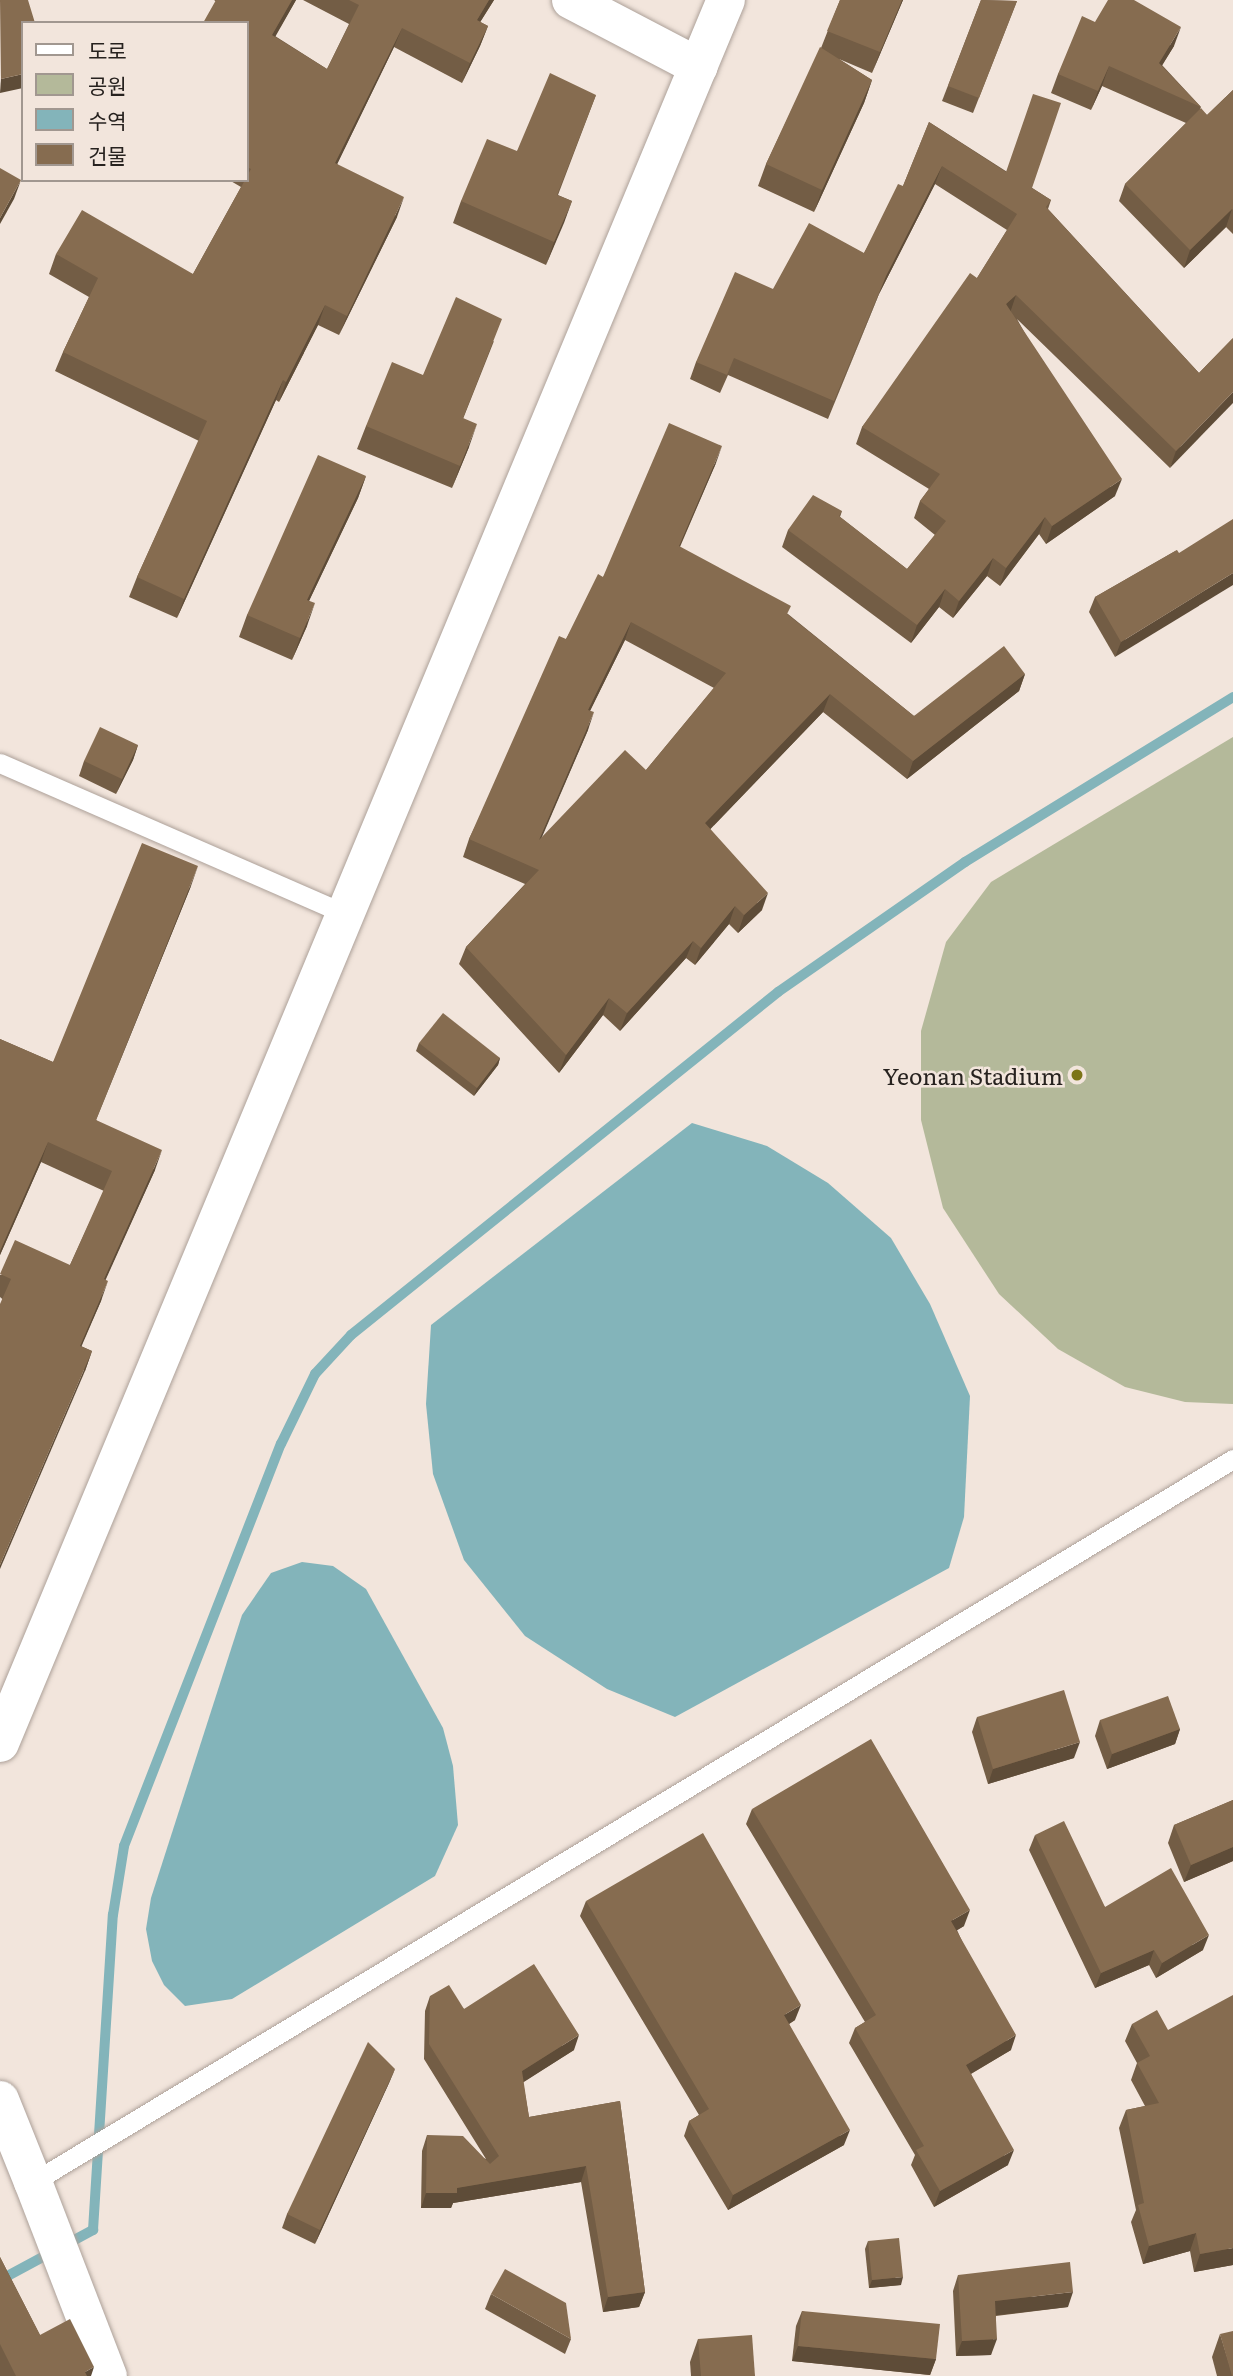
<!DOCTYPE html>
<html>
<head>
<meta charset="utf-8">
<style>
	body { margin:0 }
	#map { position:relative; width:1233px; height:2376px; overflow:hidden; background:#f2e5dc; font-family:Literata,"Noto Sans KR",serif }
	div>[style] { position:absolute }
	.green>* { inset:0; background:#b4b99a }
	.water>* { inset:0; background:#83b4ba }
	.stream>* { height:10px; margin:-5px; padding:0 5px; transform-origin:5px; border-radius:5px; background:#83b4ba }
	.roads { filter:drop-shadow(0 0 2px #ada199) drop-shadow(0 0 2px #ada199) }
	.lane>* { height:19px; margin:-9.5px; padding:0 9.5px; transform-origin:9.5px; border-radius:9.5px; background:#fff }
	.street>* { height:38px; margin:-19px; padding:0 19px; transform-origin:19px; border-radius:19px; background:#fff }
	.secondary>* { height:38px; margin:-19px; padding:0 19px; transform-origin:19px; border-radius:19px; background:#fff }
	.wall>* { inset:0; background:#735d45 }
	.shaded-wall>* { inset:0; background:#5e4c38 }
	.building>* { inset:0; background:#866c50 }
	.dots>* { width:19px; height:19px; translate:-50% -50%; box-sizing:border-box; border:4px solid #f2e5dc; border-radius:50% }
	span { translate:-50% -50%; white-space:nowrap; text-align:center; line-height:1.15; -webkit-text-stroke:5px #f2e5dc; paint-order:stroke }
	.poi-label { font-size:23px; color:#27221f }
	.right { translate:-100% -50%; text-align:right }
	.legend { position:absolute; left:21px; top:21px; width:228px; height:161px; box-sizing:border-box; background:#f2e5dc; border:2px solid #a19790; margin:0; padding:9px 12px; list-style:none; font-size:21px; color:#27221f }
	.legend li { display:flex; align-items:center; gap:14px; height:35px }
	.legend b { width:35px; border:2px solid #a19790 }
</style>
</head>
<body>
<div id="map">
	<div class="green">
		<div style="clip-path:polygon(1233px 737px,1233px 1404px,1185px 1402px,1125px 1387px,1058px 1349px,999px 1294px,943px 1208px,921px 1120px,921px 1031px,946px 942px,991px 882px)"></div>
	</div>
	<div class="water">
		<div style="clip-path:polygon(692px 1123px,767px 1146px,828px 1183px,891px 1238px,930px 1304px,970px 1396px,964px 1517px,949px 1568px,675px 1717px,607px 1689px,525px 1636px,464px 1560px,433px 1474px,426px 1404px,431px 1325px)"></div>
		<div style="clip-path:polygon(302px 1562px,333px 1566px,366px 1589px,443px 1728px,453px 1766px,458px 1825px,435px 1876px,232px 1999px,185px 2006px,164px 1985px,152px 1961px,146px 1929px,151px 1898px,242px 1615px,271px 1573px)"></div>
	</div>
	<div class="stream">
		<div style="left:0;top:2280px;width:106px;rotate:-28.3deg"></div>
		<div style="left:93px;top:2230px;width:316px;rotate:-86.4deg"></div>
		<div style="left:113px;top:1915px;width:70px;rotate:-80.9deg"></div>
		<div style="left:124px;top:1846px;width:432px;rotate:-68.7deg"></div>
		<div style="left:281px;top:1444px;width:78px;rotate:-64.1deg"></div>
		<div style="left:315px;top:1374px;width:53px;rotate:-47.3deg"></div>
		<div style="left:351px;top:1335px;width:548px;rotate:-38.77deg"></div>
		<div style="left:778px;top:992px;width:228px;rotate:-34.8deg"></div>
		<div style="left:965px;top:862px;width:315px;rotate:-31.6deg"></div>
	</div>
	<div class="roads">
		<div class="lane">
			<div style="left:0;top:763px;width:377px;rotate:23.6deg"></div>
			<div style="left:33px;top:2182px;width:1401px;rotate:-31.07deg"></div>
		</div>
		<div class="street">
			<div style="left:33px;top:2182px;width:208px;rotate:68.9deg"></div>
		</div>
		<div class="secondary">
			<div style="left:571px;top:0;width:144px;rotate:27.6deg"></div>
			<div style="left:0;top:1743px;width:1888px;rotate:-67.39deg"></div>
			<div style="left:0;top:2100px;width:88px;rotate:68.1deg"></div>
		</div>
	</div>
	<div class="wall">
		<div style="clip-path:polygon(214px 0,296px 0,275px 36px,327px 69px,349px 24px,303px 0,494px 0,480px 22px,488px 26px,480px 46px,462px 83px,394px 47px,337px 164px,397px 217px,339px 335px,318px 325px,279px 402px,276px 400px,177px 618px,129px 597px,137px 577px,199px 441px,55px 371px,63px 352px,89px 297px,49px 274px,56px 254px,193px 274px,241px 187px,229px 180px,247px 180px,247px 23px)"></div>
		<div style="clip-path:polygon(840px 0,903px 0,872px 73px,839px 59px,872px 80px,864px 103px,814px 212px,758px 186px,766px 164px,821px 48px)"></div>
		<div style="clip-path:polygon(981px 0,1017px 1px,973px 113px,942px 101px)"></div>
		<div style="clip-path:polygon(1095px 22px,1174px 46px,1162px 65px,1201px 107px,1200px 109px,1207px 115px,1233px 90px,1233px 234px,1226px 227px,1184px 268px,1119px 201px,1125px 184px,1186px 123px,1102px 86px,1091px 110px,1051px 93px,1058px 74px)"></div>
		<div style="clip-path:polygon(596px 95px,558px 195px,572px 201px,546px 265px,453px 223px,461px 201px,517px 151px)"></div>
		<div style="clip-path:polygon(929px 122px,1051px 200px,1048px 209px,1199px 373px,1233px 338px,1170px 468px,1017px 319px,1115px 496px,1046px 544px,1039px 534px,1000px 586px,987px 576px,953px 618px,939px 607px,911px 643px,782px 547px,788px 530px,842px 511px,840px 517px,907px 569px,935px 535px,914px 518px,920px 501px,929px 489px,856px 444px,862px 427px,977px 278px,1007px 230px,935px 184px,879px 294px,828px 419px,728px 375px,720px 393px,690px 379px,696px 362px,773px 289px,864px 253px,903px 186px)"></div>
		<div style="clip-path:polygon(494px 341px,463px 419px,469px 447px,452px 488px,357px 449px,366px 426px,423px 375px)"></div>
		<div style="clip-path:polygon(evenodd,716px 463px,680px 547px,788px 614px,914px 716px,1025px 674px,1019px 691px,907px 779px,823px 712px,710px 829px,762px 910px,738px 933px,729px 924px,695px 965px,686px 958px,620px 1031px,603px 1015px,559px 1073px,459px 964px,466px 947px,525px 884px,463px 857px,469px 839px,566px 639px,603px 577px,716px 463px,625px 640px,714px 688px,646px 770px,541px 838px,588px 730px,590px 711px,625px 640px)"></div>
		<div style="clip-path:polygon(366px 476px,358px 498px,309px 601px,307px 626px,292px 660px,239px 637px,247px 615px)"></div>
		<div style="clip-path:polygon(1177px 550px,1115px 657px,1089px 612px,1095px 597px)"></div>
		<div style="clip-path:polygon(138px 745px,133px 760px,116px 794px,79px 776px,84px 761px)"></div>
		<div style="clip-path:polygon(191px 886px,96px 1120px,155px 1170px,105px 1280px,101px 1301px,81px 1346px,92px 1351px,85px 1371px,0 1297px,0 1275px,70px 1265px,104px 1191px,41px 1162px,0 1255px,0 1039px,53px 1062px)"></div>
		<div style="clip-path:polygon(419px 1043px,500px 1058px,498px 1065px,474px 1096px,416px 1051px)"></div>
		<div style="clip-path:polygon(977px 1717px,1074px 1758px,988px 1784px,972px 1732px)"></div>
		<div style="clip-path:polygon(1100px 1720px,1180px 1729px,1175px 1744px,1107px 1769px,1095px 1736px)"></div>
		<div style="clip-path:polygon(1233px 1800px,1233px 1861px,1184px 1882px,1168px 1843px,1174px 1825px)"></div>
		<div style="clip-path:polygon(752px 1809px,964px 1926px,957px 1930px,1011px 2050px,971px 2074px,1008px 2165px,934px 2207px,911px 2165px,915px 2155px,849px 2043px,855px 2028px,865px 2022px,746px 1824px)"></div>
		<div style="clip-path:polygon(1035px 1835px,1105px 1907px,1203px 1950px,1156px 1978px,1149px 1965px,1095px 1988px,1029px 1850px)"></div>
		<div style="clip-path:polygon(586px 1901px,795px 2020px,789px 2024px,844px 2145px,728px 2210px,684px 2136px,689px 2121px,699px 2115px,580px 1916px)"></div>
		<div style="clip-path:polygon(430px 1996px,574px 2050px,523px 2082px,529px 2117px,620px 2101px,645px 2292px,639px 2307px,603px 2312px,581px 2182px,453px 2203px,451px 2208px,421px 2208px,422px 2151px,427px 2135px,486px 2159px,424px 2059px,425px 2011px)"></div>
		<div style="clip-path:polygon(1132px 2024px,1168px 2030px,1233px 2265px,1194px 2272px,1190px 2251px,1143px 2264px,1131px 2222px,1136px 2210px,1119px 2128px,1126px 2110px,1145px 2106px,1131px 2080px,1137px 2063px,1125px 2041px)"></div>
		<div style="clip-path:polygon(395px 2069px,389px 2083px,315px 2244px,282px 2228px,287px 2214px)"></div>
		<div style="clip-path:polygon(868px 2241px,901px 2285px,869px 2288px,865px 2249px)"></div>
		<div style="clip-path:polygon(0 2257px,40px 2335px,91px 2376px,0 2376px)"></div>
		<div style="clip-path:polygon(958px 2275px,1068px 2307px,996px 2316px,991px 2355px,956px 2356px,953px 2291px)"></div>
		<div style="clip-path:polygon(491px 2294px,571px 2339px,565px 2354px,485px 2309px)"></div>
		<div style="clip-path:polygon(802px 2311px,936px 2359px,930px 2375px,792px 2361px,796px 2326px)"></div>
		<div style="clip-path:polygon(1220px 2334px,1233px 2376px,1217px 2376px,1212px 2357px)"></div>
		<div style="clip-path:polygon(698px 2339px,755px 2376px,691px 2376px,690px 2362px)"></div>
	</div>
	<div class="shaded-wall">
		<div style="clip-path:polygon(292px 0,296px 0,265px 55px,272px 35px)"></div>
		<div style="clip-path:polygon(489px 0,494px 0,469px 40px,477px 20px)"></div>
		<div style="clip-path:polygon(902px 0,903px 0,872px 73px,880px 52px)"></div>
		<div style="clip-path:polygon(488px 26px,480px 46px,462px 83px,470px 63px)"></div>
		<div style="clip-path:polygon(1181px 27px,1174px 46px,1152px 82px,1159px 63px)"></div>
		<div style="clip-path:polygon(402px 28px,394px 47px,328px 183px,335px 163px)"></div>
		<div style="clip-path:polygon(1109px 66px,1102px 86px,1091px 110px,1098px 91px)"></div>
		<div style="clip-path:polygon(23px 74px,23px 88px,0 93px,1px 79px)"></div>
		<div style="clip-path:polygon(872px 80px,864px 103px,814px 212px,822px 190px)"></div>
		<div style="clip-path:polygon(942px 166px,935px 184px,879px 294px,828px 419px,886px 276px)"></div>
		<div style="clip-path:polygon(21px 180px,14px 199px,0 224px,0 218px)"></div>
		<div style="clip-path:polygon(404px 197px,397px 217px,339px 335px,347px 316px)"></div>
		<div style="clip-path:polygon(572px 201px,564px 223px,546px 265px,554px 242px)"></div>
		<div style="clip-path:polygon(1232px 209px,1226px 227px,1184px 268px,1190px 250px)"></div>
		<div style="clip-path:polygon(1016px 295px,1010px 313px,1006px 304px)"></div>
		<div style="clip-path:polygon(325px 305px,318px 325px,279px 402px,286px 382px)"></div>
		<div style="clip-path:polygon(283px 380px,276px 400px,177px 618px,184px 599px)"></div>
		<div style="clip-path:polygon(1233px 392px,1233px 403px,1170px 468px,1176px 451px)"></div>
		<div style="clip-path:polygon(477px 424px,469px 447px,452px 488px,460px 466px)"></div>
		<div style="clip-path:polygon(722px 446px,716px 463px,672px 564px,679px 546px)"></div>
		<div style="clip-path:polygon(366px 476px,358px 498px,299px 622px,307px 600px)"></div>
		<div style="clip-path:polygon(1122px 479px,1115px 496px,1046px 544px,1052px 526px)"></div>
		<div style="clip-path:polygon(1045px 517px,1039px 534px,1000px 586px,1006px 568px)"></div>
		<div style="clip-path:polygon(993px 558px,987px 576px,953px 618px,959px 601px)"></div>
		<div style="clip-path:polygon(1233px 573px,1233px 585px,1115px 657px,1121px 642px)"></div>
		<div style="clip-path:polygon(945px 589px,939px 607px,911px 643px,917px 625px)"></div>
		<div style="clip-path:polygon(315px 603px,307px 626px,292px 660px,300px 638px)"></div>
		<div style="clip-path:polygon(631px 622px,625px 640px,582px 727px,588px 710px)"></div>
		<div style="clip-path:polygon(1025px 674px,1019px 691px,907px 779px,913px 761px)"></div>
		<div style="clip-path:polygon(830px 694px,823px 712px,699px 841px,705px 823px)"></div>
		<div style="clip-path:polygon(594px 712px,588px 730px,533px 858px,539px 840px)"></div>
		<div style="clip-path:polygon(138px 745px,133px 760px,116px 794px,122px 779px)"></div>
		<div style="clip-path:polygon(198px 866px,191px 886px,88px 1140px,96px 1120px)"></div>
		<div style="clip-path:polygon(768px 893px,762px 910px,738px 933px,744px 915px)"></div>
		<div style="clip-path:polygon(735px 906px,729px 924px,695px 965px,701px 948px)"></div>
		<div style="clip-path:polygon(693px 941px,686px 958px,620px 1031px,627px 1013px)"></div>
		<div style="clip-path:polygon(609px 998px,603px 1015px,559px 1073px,566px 1055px)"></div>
		<div style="clip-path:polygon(500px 1058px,498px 1065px,474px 1096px,477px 1088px)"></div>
		<div style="clip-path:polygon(48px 1142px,41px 1162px,0 1255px,0 1251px)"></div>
		<div style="clip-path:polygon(162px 1150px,155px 1170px,97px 1299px,104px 1279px)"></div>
		<div style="clip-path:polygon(108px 1281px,101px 1301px,73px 1366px,80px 1346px)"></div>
		<div style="clip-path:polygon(92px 1351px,85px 1371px,0 1569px,0 1565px)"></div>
		<div style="clip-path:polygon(1180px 1729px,1175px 1744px,1107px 1769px,1112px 1754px)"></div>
		<div style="clip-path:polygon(1080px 1742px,1074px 1758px,988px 1784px,993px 1769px)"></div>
		<div style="clip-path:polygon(1233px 1847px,1233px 1861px,1184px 1882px,1191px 1865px)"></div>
		<div style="clip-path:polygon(970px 1910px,964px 1926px,946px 1937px,951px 1921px)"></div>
		<div style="clip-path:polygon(1209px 1935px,1203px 1950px,1156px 1978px,1162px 1963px)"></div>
		<div style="clip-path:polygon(1154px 1950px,1149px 1965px,1095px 1988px,1101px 1973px)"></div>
		<div style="clip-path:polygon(801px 2005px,795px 2020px,778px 2031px,784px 2015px)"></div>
		<div style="clip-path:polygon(579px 2035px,574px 2050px,516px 2087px,522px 2071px)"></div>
		<div style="clip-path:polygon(1016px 2035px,1011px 2050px,960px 2080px,966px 2065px)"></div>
		<div style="clip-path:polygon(395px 2069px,389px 2083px,315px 2244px,320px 2230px)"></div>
		<div style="clip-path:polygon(850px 2130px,844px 2145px,728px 2210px,733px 2195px)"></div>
		<div style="clip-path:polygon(1014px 2150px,1008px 2165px,934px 2207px,940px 2191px)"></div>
		<div style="clip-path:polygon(586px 2166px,581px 2182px,453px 2203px,451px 2208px,421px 2208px,426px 2193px)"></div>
		<div style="clip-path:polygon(1196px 2233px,1190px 2251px,1143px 2264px,1149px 2246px)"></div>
		<div style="clip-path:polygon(1233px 2248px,1233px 2265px,1194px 2272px,1200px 2254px)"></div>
		<div style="clip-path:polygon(903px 2277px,901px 2285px,869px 2288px,872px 2280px)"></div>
		<div style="clip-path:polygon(645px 2292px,639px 2307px,603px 2312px,608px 2297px)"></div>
		<div style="clip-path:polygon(1073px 2292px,1068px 2307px,989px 2316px,995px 2301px)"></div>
		<div style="clip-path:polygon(997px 2339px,991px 2355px,956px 2356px,962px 2341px)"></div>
		<div style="clip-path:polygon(798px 2346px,936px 2359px,930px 2375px,792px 2361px)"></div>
		<div style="clip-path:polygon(94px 2367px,91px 2376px,84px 2376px,85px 2372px)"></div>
	</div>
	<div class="building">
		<div style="clip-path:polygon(0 0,28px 0,35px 23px,23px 23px,23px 74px,1px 79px)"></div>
		<div style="clip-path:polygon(216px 0,292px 0,272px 35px,327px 69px,359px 5px,349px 0,489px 0,477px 20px,488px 26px,470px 63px,402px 28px,335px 163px,404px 197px,347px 316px,325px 305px,286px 382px,283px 380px,184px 599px,137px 577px,207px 421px,63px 352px,98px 278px,56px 254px,82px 210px,193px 274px,245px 180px,247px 180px,247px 176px,251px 169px,247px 167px,247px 23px,203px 23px)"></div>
		<div style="clip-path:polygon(840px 0,902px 0,880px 52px,827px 31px)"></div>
		<div style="clip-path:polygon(981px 0,1017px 1px,979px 98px,948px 86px)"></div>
		<div style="clip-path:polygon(1108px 0,1134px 0,1181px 27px,1159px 63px,1201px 107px,1109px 66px,1098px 91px,1058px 74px,1082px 16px,1095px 22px)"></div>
		<div style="clip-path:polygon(820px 47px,872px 80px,822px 190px,766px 164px)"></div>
		<div style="clip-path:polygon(550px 73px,596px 95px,557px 195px,572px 201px,554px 242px,461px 201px,487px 139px,517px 151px)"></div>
		<div style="clip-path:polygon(1233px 90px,1233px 210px,1232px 209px,1190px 250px,1125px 184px,1201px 108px,1207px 115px)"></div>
		<div style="clip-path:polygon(1033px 94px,1061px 103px,1032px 188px,1051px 200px,1046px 207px,1199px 373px,1233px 338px,1233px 392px,1176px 451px,1016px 295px,1006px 304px,1122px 479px,1052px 526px,1045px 517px,1006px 568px,993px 558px,959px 601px,945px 589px,917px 625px,788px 530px,813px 495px,842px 511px,839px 516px,907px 569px,946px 521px,920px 501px,940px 474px,862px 427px,970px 273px,977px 278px,1017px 214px,942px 166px,886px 276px,834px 401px,734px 358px,727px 375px,696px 362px,735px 272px,773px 289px,809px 223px,864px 253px,898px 184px,903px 186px,929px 122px,1006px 172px)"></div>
		<div style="clip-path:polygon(0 168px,21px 180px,0 218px)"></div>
		<div style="clip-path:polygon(456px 297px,502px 319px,463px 418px,477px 424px,460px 466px,366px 426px,392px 362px,423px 375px)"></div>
		<div style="clip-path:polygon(evenodd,669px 423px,722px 446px,679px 546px,791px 606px,787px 614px,914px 716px,1004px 646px,1025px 674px,913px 761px,830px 694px,705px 823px,768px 893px,744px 915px,735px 906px,701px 948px,693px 941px,627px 1013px,609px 998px,566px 1055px,466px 947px,539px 870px,469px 839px,559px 636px,566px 639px,598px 574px,603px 577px,669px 423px,631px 622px,726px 673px,646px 770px,625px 750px,539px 840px,594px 712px,588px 710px,631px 622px)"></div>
		<div style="clip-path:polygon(318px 455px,366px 476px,307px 600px,315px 603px,300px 638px,247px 615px)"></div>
		<div style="clip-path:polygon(1233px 519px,1233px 573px,1121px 642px,1095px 597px,1177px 550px,1179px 553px)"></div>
		<div style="clip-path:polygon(100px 727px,138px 745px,122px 779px,84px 761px)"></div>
		<div style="clip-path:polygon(142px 843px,198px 866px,96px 1120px,162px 1150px,104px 1279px,108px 1281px,80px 1346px,92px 1351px,0 1565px,0 1304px,11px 1279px,0 1274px,15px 1240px,70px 1265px,112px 1171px,48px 1142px,0 1251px,0 1039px,53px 1062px)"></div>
		<div style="clip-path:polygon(443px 1013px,500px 1058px,477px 1088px,419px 1043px)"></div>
		<div style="clip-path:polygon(1064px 1690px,1080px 1742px,993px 1769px,977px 1717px)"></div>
		<div style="clip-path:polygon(1168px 1696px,1180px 1729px,1112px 1754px,1100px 1720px)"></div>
		<div style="clip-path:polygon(871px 1739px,970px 1910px,951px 1921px,1016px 2035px,966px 2065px,1014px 2150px,940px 2191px,916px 2150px,924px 2146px,855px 2028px,876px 2015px,752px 1809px)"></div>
		<div style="clip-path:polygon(1233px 1800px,1233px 1847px,1191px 1865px,1174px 1825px)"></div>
		<div style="clip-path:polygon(1064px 1821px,1105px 1907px,1171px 1868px,1209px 1935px,1162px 1963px,1154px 1950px,1101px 1973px,1035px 1835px)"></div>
		<div style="clip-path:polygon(703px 1833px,801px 2005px,784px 2015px,850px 2130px,733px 2195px,689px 2121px,709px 2109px,586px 1901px)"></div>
		<div style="clip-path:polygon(534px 1964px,579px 2035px,522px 2071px,529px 2117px,620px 2101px,645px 2292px,608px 2297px,586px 2166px,457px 2188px,457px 2193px,426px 2193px,427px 2135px,463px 2136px,490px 2164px,499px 2156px,429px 2044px,430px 1996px,449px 1985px,464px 2009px)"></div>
		<div style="clip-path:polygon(1233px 1995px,1233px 2248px,1200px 2254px,1196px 2233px,1149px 2246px,1138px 2205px,1144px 2203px,1126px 2110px,1159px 2103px,1137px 2063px,1150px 2056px,1132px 2024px,1157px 2010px,1168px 2030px)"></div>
		<div style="clip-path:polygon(368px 2042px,395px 2069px,320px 2230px,287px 2214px)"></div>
		<div style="clip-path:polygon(899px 2238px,903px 2277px,872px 2280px,868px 2241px)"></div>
		<div style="clip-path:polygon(0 2257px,40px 2335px,70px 2319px,94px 2367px,85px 2372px,87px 2376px,16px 2376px,0 2344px)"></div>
		<div style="clip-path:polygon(1070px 2262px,1073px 2292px,995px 2301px,997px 2339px,962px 2341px,958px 2275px)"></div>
		<div style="clip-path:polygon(505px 2269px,566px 2303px,571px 2339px,491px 2294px)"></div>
		<div style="clip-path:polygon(802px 2311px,940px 2324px,936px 2359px,798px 2346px)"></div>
		<div style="clip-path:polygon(1233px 2331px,1233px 2376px,1232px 2376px,1220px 2334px)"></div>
		<div style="clip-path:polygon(752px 2335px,755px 2376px,701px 2376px,698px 2339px)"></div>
	</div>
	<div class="dots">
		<div style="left:1077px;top:1075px;background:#7c7518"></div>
	</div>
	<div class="poi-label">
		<span class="right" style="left:1063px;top:1075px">Yeonan Stadium</span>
	</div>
	<ul class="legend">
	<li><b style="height:9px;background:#fff"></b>도로</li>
	<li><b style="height:19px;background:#b4b99a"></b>공원</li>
	<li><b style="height:19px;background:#83b4ba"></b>수역</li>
	<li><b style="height:19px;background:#866c50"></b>건물</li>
	</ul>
</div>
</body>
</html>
